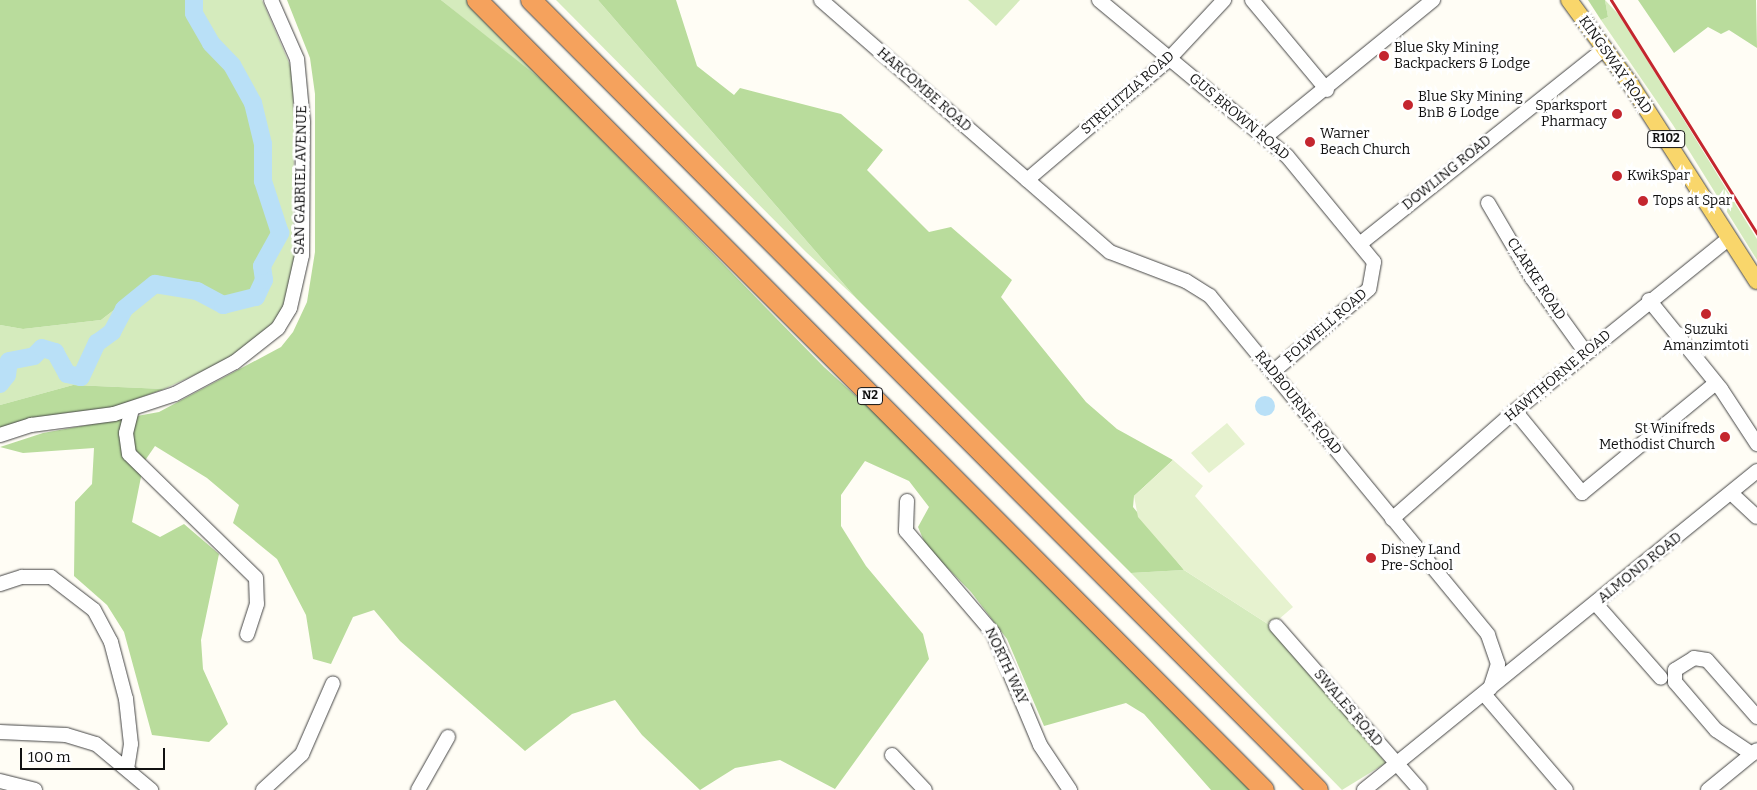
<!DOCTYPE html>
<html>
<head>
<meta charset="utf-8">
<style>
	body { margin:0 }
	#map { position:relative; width:1757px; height:790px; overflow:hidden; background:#fffdf5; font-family:Bitter,serif }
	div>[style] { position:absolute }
	.green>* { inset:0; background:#d5ebbd }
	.forest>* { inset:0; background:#b9dc9c }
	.pitch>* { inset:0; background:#e6f2cf }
	.water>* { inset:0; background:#b9e0f7 }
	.round { border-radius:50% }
	.river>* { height:18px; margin:-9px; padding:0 9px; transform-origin:9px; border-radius:9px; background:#b9e0f7 }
	.roads { filter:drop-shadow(0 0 1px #444) drop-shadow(0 0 1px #444) }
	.minor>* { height:14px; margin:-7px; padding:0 7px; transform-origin:7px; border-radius:7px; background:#fff }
	.major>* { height:16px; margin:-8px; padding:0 8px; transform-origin:8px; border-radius:8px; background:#f9d66b }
	.highway>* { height:20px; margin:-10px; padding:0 10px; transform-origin:10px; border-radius:10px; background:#f5a25d }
	.rail>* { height:3px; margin:-1.5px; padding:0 1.5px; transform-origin:1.5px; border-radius:1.5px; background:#c4262e }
	.dots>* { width:14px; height:14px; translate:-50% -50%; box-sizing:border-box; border:2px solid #fff; border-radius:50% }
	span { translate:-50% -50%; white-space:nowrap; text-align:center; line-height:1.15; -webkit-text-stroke:5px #fff; paint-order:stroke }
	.shield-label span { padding:1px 4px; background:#fff; border:1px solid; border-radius:4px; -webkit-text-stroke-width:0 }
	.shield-label { font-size:12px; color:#111; font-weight:700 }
	.poi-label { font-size:14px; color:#111 }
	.left { translate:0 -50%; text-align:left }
	.right { translate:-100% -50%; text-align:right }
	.street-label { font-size:14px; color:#111 }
	.scale { position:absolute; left:20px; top:748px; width:145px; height:22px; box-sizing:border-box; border:2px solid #111; border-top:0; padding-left:6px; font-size:15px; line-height:18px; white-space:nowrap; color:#111; -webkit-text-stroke:4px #fff; paint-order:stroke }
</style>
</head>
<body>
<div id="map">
	<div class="green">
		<div style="clip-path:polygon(187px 0,262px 0,293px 72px,295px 276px,285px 306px,273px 325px,227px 360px,164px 389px,73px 385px,0 405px,0 325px,23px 329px,101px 320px,154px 279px,199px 284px,224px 296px,258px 280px,255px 264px,273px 231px,257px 182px,256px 143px,228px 70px,205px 46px,187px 16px)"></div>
		<div style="clip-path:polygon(441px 0,469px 0,547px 84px,479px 31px)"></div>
		<div style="clip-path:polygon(556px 0,598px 0,856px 298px,806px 252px)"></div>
		<div style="clip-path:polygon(968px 0,1020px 0,996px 26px)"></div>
		<div style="clip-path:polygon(1605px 0,1620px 16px,1757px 239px,1757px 260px,1673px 125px,1601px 20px,1608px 17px)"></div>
		<div style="clip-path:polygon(1184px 570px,1271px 626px,1386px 763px,1342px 790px,1131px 573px)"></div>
	</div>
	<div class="forest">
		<div style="clip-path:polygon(0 0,187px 0,187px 16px,205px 46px,228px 70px,247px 105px,256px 143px,257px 182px,273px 231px,255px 264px,258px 280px,251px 294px,224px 296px,199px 284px,154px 279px,101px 320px,23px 329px,0 325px)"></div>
		<div style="clip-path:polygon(287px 0,441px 0,547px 84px,824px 367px,902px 438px,1254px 790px,1211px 790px,1144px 714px,1126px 703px,1044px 726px,1007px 639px,971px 592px,926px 546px,918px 527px,929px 507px,909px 481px,865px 461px,841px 495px,841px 526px,866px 566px,923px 634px,929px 659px,835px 789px,780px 760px,735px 768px,700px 790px,642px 735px,615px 700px,572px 714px,525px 751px,400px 641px,374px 610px,353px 617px,331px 664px,313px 659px,306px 615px,277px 559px,233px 523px,239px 505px,207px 478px,155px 446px,144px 462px,132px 522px,160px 537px,184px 524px,219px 554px,201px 640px,203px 669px,228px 724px,209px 742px,152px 735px,124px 632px,107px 605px,74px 576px,75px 502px,92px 484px,94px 448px,23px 453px,0 447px,43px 433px,159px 412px,281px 347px,293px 332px,307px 302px,315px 252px,315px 94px,310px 58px)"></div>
		<div style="clip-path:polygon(598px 0,676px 0,697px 66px,734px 95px,740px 88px,841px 114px,883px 150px,867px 170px,929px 232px,951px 227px,1012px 280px,1001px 297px,1086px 402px,1117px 429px,1173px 460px,1134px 496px,1133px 507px,1184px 570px,1131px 573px,856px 298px)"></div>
		<div style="clip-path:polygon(1588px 0,1605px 0,1608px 17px,1601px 20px)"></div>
		<div style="clip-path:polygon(1638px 0,1756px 0,1757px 48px,1729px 30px,1721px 34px,1708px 27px,1674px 53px)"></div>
		<div style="clip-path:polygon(73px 385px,164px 389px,106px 410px,65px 413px,0 429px,0 405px)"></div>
	</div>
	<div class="pitch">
		<div style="clip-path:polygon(1227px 423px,1245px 444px,1209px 473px,1191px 453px)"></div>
		<div style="clip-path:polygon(1173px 460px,1203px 486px,1195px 496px,1293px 607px,1271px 626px,1184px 570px,1138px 517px,1134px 496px)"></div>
	</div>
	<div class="water">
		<div class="round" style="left:1255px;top:396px;width:20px;height:20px"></div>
	</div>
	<div class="river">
		<div style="left:0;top:384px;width:11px;rotate:-52deg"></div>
		<div style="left:7px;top:375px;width:14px;rotate:-82deg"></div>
		<div style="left:9px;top:361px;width:25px;rotate:-11deg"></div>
		<div style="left:34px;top:356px;width:11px;rotate:-45deg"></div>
		<div style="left:42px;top:348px;width:14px;rotate:17deg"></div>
		<div style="left:55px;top:352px;width:25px;rotate:61deg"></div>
		<div style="left:67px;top:374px;width:14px;rotate:12deg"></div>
		<div style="left:81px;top:377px;width:38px;rotate:-65deg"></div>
		<div style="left:97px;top:343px;width:19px;rotate:-36deg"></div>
		<div style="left:112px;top:332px;width:26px;rotate:-62deg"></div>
		<div style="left:124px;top:309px;width:40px;rotate:-39deg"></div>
		<div style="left:155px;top:284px;width:43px;rotate:9.5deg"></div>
		<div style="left:197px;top:291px;width:30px;rotate:28deg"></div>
		<div style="left:223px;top:305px;width:34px;rotate:-14deg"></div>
		<div style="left:256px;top:297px;width:19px;rotate:-65deg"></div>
		<div style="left:264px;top:280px;width:14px;rotate:-98deg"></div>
		<div style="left:262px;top:266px;width:38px;rotate:-61deg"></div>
		<div style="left:280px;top:233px;width:55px;rotate:-108.1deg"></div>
		<div style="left:263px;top:181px;width:37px;rotate:-90deg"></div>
		<div style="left:263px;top:144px;width:42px;rotate:-103.7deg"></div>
		<div style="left:253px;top:103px;width:43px;rotate:-118.9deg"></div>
		<div style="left:232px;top:65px;width:30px;rotate:-134deg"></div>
		<div style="left:211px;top:43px;width:34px;rotate:-120deg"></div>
		<div style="left:194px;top:13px;width:13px;rotate:-90deg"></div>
	</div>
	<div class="roads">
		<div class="minor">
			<div style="left:821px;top:0;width:383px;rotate:41.1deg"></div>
			<div style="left:1110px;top:252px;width:81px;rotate:20.9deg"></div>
			<div style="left:1186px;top:281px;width:28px;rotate:32deg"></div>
			<div style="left:1210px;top:296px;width:438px;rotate:50.6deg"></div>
			<div style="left:1488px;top:635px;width:31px;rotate:71deg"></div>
			<div style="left:1498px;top:664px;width:26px;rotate:108deg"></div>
			<div style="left:1099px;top:0;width:244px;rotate:39.7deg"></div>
			<div style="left:1287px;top:156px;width:137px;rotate:50.6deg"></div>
			<div style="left:1374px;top:262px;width:27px;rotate:100deg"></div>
			<div style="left:1369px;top:289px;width:127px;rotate:139.2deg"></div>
			<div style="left:1252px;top:0;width:117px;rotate:50.2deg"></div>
			<div style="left:1265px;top:137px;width:217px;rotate:-39.2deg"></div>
			<div style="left:1027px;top:180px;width:187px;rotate:-40.4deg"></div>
			<div style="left:1169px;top:59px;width:81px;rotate:-47deg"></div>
			<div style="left:1488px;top:203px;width:87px;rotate:59.6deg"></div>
			<div style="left:1532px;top:278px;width:92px;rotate:54.2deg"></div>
			<div style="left:1361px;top:243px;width:312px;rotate:-38.6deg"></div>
			<div style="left:1649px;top:300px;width:114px;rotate:51deg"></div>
			<div style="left:1721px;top:389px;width:66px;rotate:56.8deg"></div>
			<div style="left:132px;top:409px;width:25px;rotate:104deg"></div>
			<div style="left:126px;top:433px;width:21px;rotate:82deg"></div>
			<div style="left:129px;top:454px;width:177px;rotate:44.3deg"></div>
			<div style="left:256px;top:578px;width:26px;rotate:88deg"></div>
			<div style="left:257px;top:604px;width:32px;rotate:108deg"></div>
			<div style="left:1515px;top:411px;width:106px;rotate:50.7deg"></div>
			<div style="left:1582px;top:493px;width:173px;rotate:-39.4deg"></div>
			<div style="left:0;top:435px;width:33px;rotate:-18deg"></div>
			<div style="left:31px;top:425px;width:84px;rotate:-7.5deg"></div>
			<div style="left:114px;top:414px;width:64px;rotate:-18.2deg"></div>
			<div style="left:175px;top:394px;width:68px;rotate:-28.1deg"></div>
			<div style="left:235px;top:362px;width:55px;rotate:-38.3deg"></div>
			<div style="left:278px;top:328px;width:23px;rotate:-59deg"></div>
			<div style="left:290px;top:308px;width:54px;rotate:-77.2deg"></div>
			<div style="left:302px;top:255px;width:133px;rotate:-89.6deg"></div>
			<div style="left:303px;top:122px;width:63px;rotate:-95.4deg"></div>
			<div style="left:297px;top:59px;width:64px;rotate:-113.8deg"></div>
			<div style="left:1731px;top:493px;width:35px;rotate:43deg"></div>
			<div style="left:907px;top:501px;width:30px;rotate:92deg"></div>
			<div style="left:906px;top:531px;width:134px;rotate:49.5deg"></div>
			<div style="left:993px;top:633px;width:121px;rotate:67.2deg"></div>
			<div style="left:1040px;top:745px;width:54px;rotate:56.3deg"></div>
			<div style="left:1392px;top:519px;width:164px;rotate:-41.3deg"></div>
			<div style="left:1515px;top:411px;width:274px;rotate:-38.9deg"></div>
			<div style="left:0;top:584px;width:23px;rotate:-18deg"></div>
			<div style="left:22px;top:577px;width:29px"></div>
			<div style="left:51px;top:577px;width:54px;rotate:37.5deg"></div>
			<div style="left:94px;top:610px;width:36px;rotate:62deg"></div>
			<div style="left:111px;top:642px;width:59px;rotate:75.3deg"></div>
			<div style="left:126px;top:699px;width:45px;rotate:83.7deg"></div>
			<div style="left:131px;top:744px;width:25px;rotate:99deg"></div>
			<div style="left:1596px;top:604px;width:98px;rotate:48.7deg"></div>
			<div style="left:1276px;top:626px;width:218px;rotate:48.7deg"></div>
			<div style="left:1484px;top:694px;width:126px;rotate:49.5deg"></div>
			<div style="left:0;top:732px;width:66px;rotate:2.6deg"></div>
			<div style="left:66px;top:735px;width:31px;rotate:17deg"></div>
			<div style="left:96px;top:744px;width:72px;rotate:39.9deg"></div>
			<div style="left:1752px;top:754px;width:43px;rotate:-146.3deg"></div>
			<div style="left:1716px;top:730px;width:63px;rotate:-130.5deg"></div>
			<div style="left:1675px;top:682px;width:12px;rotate:-90deg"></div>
			<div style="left:1675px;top:670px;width:22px;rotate:-32deg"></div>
			<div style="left:1694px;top:658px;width:13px;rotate:9deg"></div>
			<div style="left:1707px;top:660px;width:76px;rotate:48.7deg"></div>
			<div style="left:892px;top:755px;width:48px;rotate:46.7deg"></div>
			<div style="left:0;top:781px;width:36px;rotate:14deg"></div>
			<div style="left:263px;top:790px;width:53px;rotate:-42.7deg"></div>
			<div style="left:302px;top:754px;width:77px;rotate:-66.4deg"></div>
			<div style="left:418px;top:790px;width:61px;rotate:-60.5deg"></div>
			<div style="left:1364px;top:790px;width:506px;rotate:-39.07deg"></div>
			<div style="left:1708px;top:790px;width:63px;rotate:-39.2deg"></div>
		</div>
		<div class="major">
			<div style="left:1569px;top:0;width:105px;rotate:53.9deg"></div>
			<div style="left:1631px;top:85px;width:233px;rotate:57.3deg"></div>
		</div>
		<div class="highway">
			<div style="left:477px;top:0;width:1115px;rotate:45.11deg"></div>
			<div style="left:531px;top:0;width:1115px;rotate:45.11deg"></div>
		</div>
	</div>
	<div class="rail">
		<div style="left:1611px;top:0;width:276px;rotate:58deg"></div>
	</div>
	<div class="dots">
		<div style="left:1384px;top:56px;background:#c4262e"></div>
		<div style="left:1408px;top:105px;background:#c4262e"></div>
		<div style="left:1617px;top:114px;background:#c4262e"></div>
		<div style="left:1310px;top:142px;background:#c4262e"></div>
		<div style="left:1617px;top:176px;background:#c4262e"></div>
		<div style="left:1643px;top:201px;background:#c4262e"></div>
		<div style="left:1706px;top:314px;background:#c4262e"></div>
		<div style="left:1725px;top:437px;background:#c4262e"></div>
		<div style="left:1371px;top:558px;background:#c4262e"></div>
	</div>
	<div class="shield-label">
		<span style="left:1666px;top:139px">R102</span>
		<span style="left:870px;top:396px">N2</span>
	</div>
	<div class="poi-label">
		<span class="left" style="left:1394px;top:56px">Blue Sky Mining<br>Backpackers &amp; Lodge</span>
		<span class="left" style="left:1418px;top:105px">Blue Sky Mining<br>BnB &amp; Lodge</span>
		<span class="right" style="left:1607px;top:114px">Sparksport<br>Pharmacy</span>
		<span class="left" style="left:1320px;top:142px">Warner<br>Beach Church</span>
		<span class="left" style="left:1627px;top:176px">KwikSpar</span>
		<span class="left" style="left:1653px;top:201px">Tops at Spar</span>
		<span style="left:1706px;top:338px">Suzuki<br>Amanzimtoti</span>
		<span class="right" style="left:1715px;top:437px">St Winifreds<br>Methodist Church</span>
		<span class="left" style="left:1381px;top:558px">Disney Land<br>Pre-School</span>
	</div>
	<div class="street-label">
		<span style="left:1615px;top:65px;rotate:55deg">KINGSWAY ROAD</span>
		<span style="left:924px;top:90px;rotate:41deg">HARCOMBE ROAD</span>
		<span style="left:1128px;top:93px;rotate:-41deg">STRELITZIA ROAD</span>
		<span style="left:1239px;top:117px;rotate:40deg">GUS BROWN ROAD</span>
		<span style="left:1447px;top:173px;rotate:-39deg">DOWLING ROAD</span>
		<span style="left:301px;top:180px;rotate:-89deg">SAN GABRIEL AVENUE</span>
		<span style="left:1536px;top:279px;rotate:57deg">CLARKE ROAD</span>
		<span style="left:1326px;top:326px;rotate:-41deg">FOLWELL ROAD</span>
		<span style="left:1558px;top:376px;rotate:-40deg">HAWTHORNE ROAD</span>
		<span style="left:1298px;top:403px;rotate:51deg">RADBOURNE ROAD</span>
		<span style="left:1640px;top:568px;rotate:-39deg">ALMOND ROAD</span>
		<span style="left:1006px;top:666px;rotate:65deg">NORTH WAY</span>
		<span style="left:1348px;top:708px;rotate:49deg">SWALES ROAD</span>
	</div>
	<div class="scale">100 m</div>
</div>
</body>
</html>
